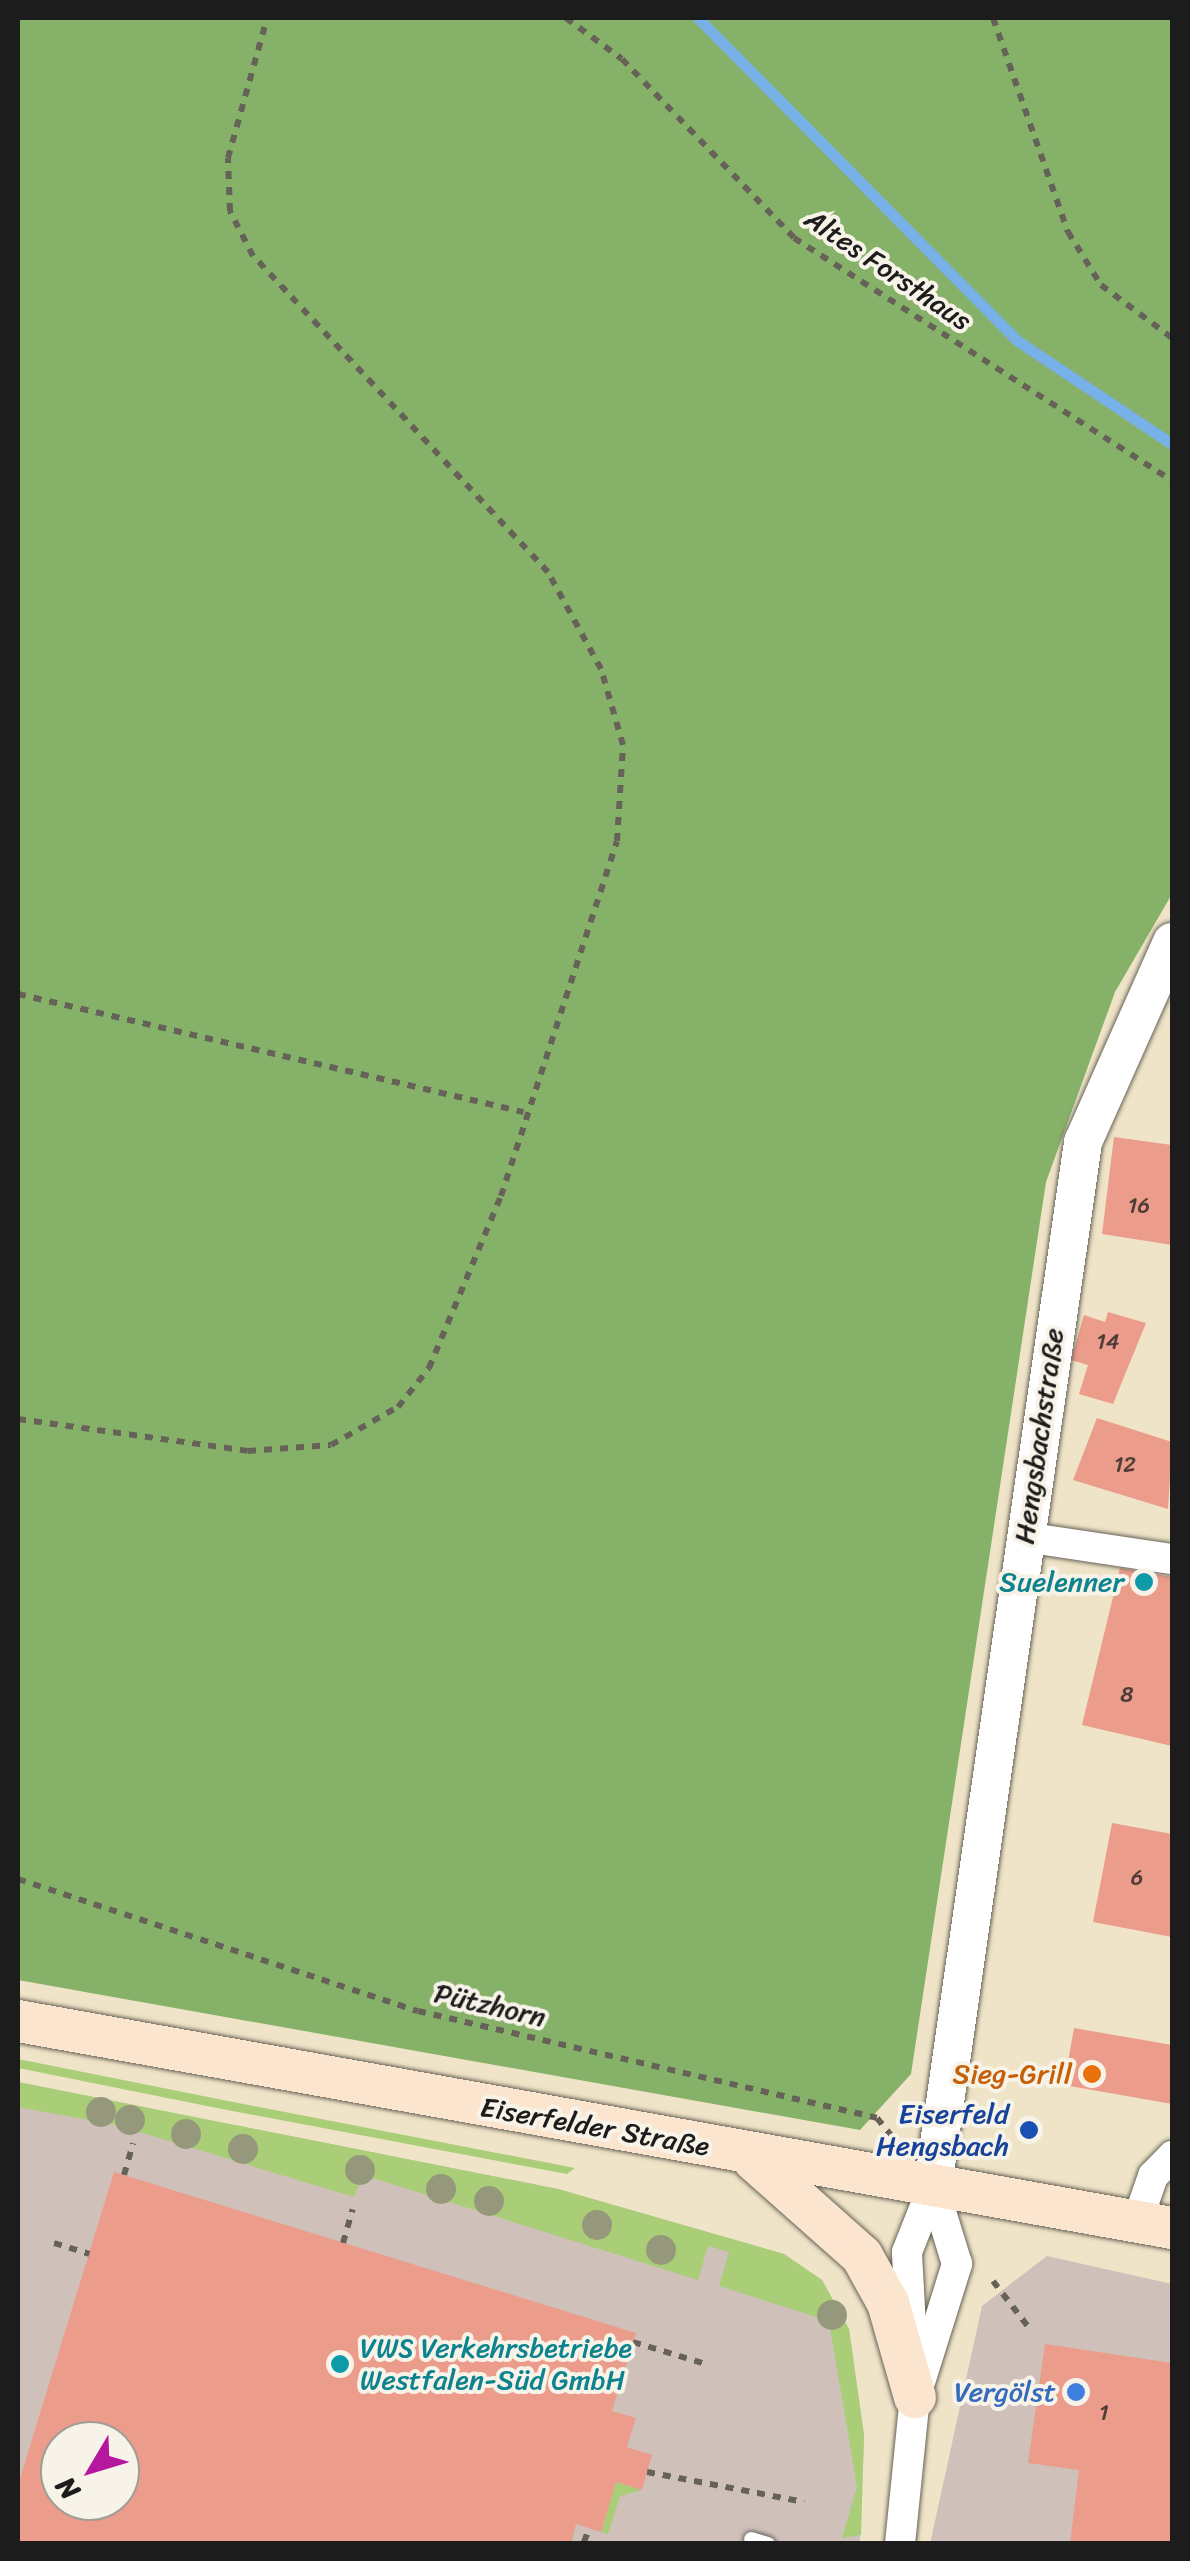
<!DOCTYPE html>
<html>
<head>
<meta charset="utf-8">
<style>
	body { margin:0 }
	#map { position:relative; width:1190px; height:2561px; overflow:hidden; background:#efe4c7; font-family:Sriracha,sans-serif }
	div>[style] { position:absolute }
	.industrial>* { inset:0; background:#cfc0ba }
	.green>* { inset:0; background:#a9ce77 }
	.forest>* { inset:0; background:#86b168 }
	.stream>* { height:11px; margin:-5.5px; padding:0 5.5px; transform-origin:5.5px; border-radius:5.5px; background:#78b1e8 }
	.building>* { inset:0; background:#eb9c8b }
	.path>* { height:6px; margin-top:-3px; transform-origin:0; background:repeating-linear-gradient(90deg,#666258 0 8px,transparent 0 16px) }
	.roads { filter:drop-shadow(0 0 2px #666258) drop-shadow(0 0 2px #666258) }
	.service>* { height:15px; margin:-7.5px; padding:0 7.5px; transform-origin:7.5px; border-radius:7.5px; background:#fff }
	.minor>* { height:30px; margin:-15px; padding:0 15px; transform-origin:15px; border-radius:15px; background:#fff }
	.tertiary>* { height:38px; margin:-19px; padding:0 19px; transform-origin:19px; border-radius:19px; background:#fff }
	.secondary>* { height:42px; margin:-21px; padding:0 21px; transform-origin:21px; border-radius:21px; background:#fbe5cf }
	.trees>* { width:30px; height:30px; margin:-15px; border-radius:50%; background:#96987b }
	.dots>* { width:28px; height:28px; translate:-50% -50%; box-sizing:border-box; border:5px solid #f7f3e8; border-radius:50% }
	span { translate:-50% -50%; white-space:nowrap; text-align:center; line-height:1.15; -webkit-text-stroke:8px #f7f3e8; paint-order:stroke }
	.number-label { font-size:22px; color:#503c38 }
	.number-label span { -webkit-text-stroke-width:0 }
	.street-label { font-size:28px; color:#1c1c1c }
	.culture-label { font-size:28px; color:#0d838f }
	.right { translate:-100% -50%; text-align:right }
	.left { translate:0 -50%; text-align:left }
	.food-label { font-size:28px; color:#c56008 }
	.transit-label { font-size:28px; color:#164399 }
	.shop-label { font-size:28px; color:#366cbe }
	.frame { position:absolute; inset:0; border:20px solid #1c1c1c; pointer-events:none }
	.north { position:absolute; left:40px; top:2421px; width:100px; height:100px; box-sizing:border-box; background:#f7f3e8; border:2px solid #9f9d96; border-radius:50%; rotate:232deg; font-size:28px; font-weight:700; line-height:40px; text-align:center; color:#1c1c1c }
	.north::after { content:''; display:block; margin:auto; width:35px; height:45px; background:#b5179e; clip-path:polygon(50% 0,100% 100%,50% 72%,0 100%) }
</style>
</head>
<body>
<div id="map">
	<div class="industrial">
		<div style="clip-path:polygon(evenodd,18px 2082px,558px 2189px,784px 2254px,822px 2280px,849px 2329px,864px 2435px,860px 2543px,18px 2543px,18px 2082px,60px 2441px,120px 2441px,120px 2501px,60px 2501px,60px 2441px)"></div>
		<div style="clip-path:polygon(1047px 2256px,1172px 2284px,1172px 2543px,930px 2544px,982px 2306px)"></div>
	</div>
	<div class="green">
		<div style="clip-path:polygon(18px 2059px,228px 2101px,575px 2168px,567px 2174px,227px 2110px,18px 2068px)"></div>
		<div style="clip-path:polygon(18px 2082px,558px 2189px,784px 2254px,822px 2280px,849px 2329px,864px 2435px,861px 2535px,842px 2538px,857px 2487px,829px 2321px,719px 2286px,729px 2252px,708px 2246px,698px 2280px,363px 2175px,354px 2197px,116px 2125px,18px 2107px)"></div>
		<div style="clip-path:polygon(616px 2482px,642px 2490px,620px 2496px,608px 2534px,601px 2532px)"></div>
	</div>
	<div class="forest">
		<div style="clip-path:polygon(18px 18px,1172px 18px,1172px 894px,1115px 992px,1046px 1182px,911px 2074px,860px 2130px,18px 1980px)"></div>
	</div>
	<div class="stream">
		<div style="left:698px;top:18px;width:455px;rotate:45.3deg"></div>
		<div style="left:1018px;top:341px;width:185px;rotate:33.8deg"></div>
	</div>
	<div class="building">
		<div style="clip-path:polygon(1114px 1137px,1172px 1145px,1172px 1245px,1102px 1234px)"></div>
		<div style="clip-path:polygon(1108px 1312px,1146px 1323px,1113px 1404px,1079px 1394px,1088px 1365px,1071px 1360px,1084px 1315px,1105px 1322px)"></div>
		<div style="clip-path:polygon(1097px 1418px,1172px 1442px,1168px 1509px,1073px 1480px)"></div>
		<div style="clip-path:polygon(1120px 1568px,1172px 1577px,1172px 1746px,1082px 1725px)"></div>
		<div style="clip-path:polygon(1112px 1823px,1172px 1834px,1172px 1937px,1093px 1922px)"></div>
		<div style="clip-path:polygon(1074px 2028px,1172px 2045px,1172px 2104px,1064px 2085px)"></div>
		<div style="clip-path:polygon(evenodd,114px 2172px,636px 2333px,612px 2411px,636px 2418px,627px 2447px,652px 2455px,642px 2490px,616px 2482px,601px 2532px,576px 2524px,571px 2544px,18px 2544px,18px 2485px,114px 2172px,60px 2441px,120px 2441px,120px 2501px,60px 2501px,60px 2441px)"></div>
		<div style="clip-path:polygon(1045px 2344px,1172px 2363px,1172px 2544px,1070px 2544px,1079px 2470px,1028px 2463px)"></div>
	</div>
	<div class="path">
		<div style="left:566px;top:18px;width:69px;rotate:36.2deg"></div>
		<div style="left:622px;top:59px;width:248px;rotate:46.1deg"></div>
		<div style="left:794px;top:238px;width:449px;rotate:32.7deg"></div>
		<div style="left:993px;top:18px;width:227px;rotate:70.7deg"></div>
		<div style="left:1068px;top:232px;width:62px;rotate:58.1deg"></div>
		<div style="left:1101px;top:285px;width:89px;rotate:36.7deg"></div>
		<div style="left:18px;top:994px;width:519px;rotate:13.15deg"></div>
		<div style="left:18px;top:1419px;width:232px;rotate:7.9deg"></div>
		<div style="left:248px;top:1451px;width:83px;rotate:-4.1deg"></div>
		<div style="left:331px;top:1445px;width:77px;rotate:-29.6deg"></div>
		<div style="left:398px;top:1407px;width:50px;rotate:-51.5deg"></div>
		<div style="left:429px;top:1368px;width:186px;rotate:-67.3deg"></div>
		<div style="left:501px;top:1196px;width:373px;rotate:-71.9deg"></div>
		<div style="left:617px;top:841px;width:96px;rotate:-86.4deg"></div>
		<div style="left:623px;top:745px;width:79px;rotate:-106.1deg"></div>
		<div style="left:601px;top:669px;width:111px;rotate:-118.7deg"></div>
		<div style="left:548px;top:572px;width:432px;rotate:-133deg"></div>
		<div style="left:253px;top:256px;width:51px;rotate:-117.1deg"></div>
		<div style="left:230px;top:211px;width:53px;rotate:-92.2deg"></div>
		<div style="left:228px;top:158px;width:145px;rotate:-74.4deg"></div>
		<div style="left:18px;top:1879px;width:421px;rotate:18.3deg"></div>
		<div style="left:418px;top:2011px;width:471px;rotate:13.1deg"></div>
		<div style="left:877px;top:2118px;width:27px;rotate:51deg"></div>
		<div style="left:124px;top:2175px;width:33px;rotate:-74deg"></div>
		<div style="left:54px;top:2243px;width:37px;rotate:17deg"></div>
		<div style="left:343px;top:2243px;width:35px;rotate:-74deg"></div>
		<div style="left:993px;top:2281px;width:61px;rotate:52.4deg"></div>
		<div style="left:633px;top:2342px;width:79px;rotate:16.8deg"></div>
		<div style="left:647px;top:2472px;width:160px;rotate:10.8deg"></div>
		<div style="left:584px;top:2542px;width:15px;rotate:-70deg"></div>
	</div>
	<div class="roads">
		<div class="service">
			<div style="left:751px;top:2539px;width:17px;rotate:17deg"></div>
		</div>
		<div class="minor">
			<div style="left:1024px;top:1537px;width:150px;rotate:8.5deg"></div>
			<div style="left:1137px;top:2222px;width:49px;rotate:-70.8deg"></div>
			<div style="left:1153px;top:2176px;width:28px;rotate:-46deg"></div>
			<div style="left:921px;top:2379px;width:121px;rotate:-72.6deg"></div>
			<div style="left:957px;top:2264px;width:82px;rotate:-107.1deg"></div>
			<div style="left:900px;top:2544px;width:148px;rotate:-84.2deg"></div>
			<div style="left:915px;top:2397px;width:145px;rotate:-93.2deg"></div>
			<div style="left:907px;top:2252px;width:71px;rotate:-68.5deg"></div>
		</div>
		<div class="tertiary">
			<div style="left:933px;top:2186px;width:1055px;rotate:-81.82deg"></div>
			<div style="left:1083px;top:1142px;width:219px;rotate:-66deg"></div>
		</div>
		<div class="secondary">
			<div style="left:18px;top:2021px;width:1172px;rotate:10.17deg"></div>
			<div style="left:754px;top:2160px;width:144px;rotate:41.6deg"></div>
			<div style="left:862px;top:2256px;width:54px;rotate:61deg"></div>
			<div style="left:888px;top:2303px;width:98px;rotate:74deg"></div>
		</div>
	</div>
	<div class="trees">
		<div style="left:101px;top:2112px"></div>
		<div style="left:130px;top:2120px"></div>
		<div style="left:186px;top:2134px"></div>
		<div style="left:243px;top:2149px"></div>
		<div style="left:360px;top:2170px"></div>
		<div style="left:441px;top:2189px"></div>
		<div style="left:489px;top:2201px"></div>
		<div style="left:597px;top:2225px"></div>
		<div style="left:661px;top:2250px"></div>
		<div style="left:832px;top:2315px"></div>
	</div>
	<div class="dots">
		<div style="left:1144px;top:1582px;background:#0f9aa8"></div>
		<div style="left:1092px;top:2074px;background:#e8710a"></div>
		<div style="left:1029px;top:2130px;background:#1a4fb4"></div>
		<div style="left:340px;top:2364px;background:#0f9aa8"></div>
		<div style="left:1076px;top:2392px;background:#3f7fe0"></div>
	</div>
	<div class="number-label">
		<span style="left:1139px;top:1206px">16</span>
		<span style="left:1108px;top:1342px">14</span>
		<span style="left:1125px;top:1465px">12</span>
		<span style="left:1127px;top:1695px">8</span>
		<span style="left:1137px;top:1878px">6</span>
		<span style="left:1104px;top:2413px">1</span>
	</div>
	<div class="street-label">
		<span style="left:888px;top:270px;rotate:34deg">Altes Forsthaus</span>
		<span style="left:1039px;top:1436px;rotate:-82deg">Hengsbachstraße</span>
		<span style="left:490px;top:2005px;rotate:13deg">Pützhorn</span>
		<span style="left:595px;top:2127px;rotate:10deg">Eiserfelder Straße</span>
	</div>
	<div class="culture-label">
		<span class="right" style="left:1124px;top:1582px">Suelenner</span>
		<span class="left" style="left:360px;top:2364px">VWS Verkehrsbetriebe<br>Westfalen-Süd GmbH</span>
	</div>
	<div class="food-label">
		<span class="right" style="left:1072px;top:2074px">Sieg-Grill</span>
	</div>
	<div class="transit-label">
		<span class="right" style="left:1009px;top:2130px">Eiserfeld<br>Hengsbach</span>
	</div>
	<div class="shop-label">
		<span class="right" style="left:1056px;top:2392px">Vergölst</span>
	</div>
	<div class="frame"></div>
	<div class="north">N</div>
</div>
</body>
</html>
